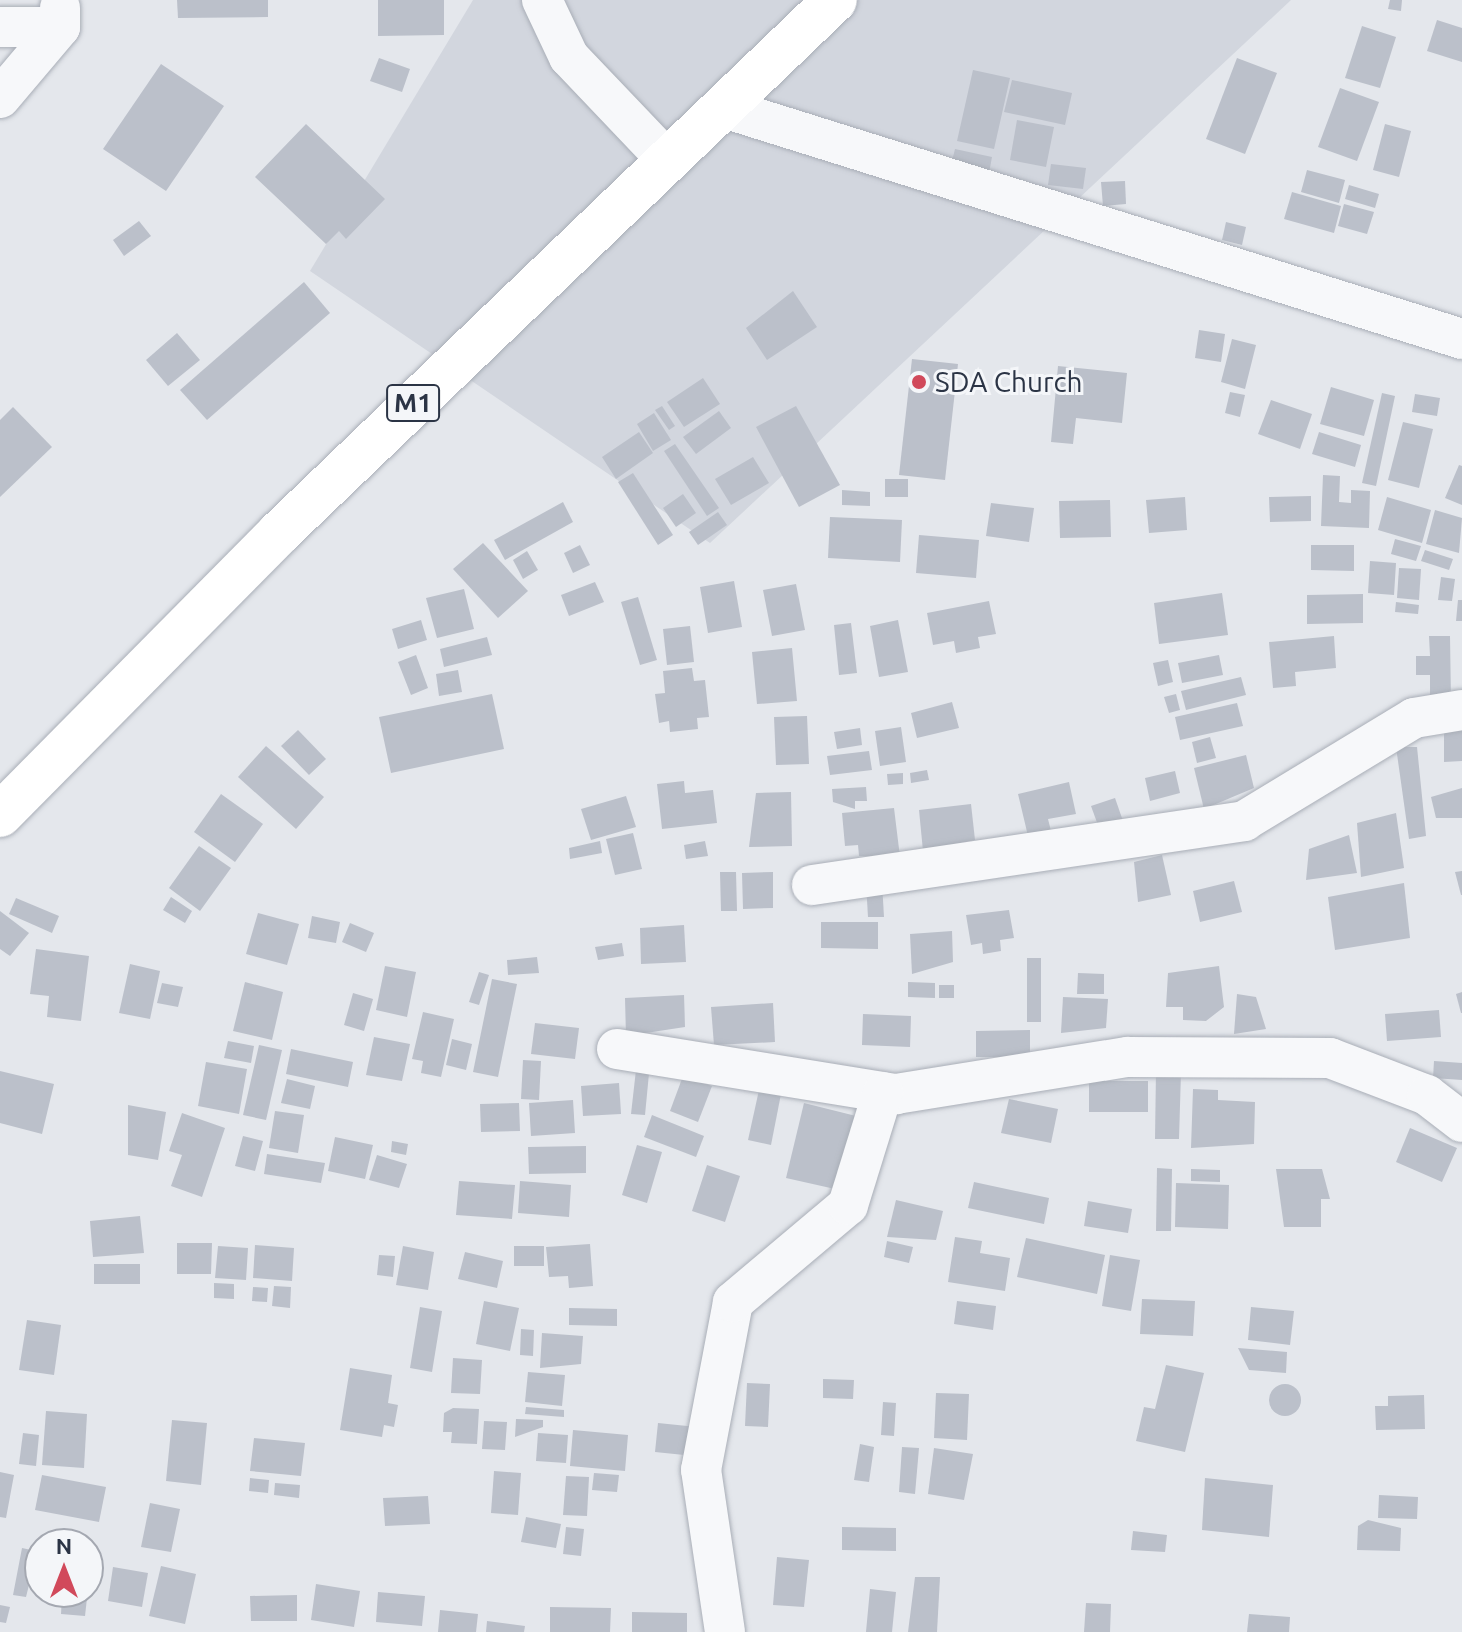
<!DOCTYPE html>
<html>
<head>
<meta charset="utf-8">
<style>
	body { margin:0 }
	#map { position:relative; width:1462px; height:1632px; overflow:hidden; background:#e4e7ec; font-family:Ubuntu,sans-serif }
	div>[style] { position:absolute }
	.built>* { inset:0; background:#d2d6de }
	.building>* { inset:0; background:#bbc0ca }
	.round { border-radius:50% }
	.roads { filter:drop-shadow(0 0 2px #a9aeb7) drop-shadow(0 0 2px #a9aeb7) }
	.minor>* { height:40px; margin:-20px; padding:0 20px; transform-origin:20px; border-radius:20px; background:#f7f8fa }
	.highway>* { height:44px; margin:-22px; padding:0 22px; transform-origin:22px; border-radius:22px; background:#fff }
	.dots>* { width:22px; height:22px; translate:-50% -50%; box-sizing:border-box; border:4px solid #f4f6f9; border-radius:50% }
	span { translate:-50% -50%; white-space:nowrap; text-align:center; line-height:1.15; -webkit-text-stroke:6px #f4f6f9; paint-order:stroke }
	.shield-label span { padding:2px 6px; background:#f4f6f9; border:2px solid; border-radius:6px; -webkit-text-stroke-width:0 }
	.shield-label { font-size:26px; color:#2b3445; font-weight:700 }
	.poi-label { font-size:28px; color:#2b3445 }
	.left { translate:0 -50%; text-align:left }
	.north { position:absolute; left:24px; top:1528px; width:80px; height:80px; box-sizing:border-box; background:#f4f6f9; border:2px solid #a4a8b1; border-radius:50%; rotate:0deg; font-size:22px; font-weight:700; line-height:32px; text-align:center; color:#2b3445 }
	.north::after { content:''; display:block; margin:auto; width:28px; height:36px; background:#d1495b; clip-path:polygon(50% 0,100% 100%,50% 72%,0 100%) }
</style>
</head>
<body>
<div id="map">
	<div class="built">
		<div style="clip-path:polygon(473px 0,1291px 0,710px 543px,310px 271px)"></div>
	</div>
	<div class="building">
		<div style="clip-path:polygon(177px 0,268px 0,268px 17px,178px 18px)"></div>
		<div style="clip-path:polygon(378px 0,444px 0,444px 35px,378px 36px)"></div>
		<div style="clip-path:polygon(1390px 0,1402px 0,1401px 11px,1388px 9px)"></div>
		<div style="clip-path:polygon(1437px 20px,1462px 28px,1462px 62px,1427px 51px)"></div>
		<div style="clip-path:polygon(1362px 26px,1396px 37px,1380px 88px,1345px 78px)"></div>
		<div style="clip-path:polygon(379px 58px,410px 69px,402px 92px,370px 81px)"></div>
		<div style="clip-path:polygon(1237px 58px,1277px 73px,1245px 154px,1206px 139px)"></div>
		<div style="clip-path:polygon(161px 64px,224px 106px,166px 191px,103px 149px)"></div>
		<div style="clip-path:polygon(973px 70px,1010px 78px,994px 149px,957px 141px)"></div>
		<div style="clip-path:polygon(1012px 80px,1072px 93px,1065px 125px,1004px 112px)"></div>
		<div style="clip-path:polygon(1340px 88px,1379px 102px,1357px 161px,1318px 147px)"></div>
		<div style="clip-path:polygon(1017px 120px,1054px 127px,1046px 167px,1010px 160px)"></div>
		<div style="clip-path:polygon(306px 124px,385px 199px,346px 239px,339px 231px,326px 244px,255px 177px)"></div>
		<div style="clip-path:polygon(1385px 124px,1411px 131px,1399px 177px,1373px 170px)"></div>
		<div style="clip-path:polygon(955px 149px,992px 157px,989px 173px,951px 165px)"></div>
		<div style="clip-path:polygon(1051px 164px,1086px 168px,1083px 189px,1048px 185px)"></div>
		<div style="clip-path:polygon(1307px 170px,1345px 180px,1339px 203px,1301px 192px)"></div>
		<div style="clip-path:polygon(1125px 181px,1126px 204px,1103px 206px,1101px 182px)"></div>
		<div style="clip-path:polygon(1349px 185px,1379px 194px,1375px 208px,1345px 199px)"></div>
		<div style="clip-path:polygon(1292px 192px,1341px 206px,1334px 233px,1284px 219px)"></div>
		<div style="clip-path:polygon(1344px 204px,1374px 212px,1367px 234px,1338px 226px)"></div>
		<div style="clip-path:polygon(139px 221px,151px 236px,124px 256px,113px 240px)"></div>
		<div style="clip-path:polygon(1226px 222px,1246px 227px,1242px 245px,1222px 240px)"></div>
		<div style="clip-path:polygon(304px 282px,330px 313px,207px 420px,180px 390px)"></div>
		<div style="clip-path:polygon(793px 291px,817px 327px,767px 360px,746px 328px)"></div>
		<div style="clip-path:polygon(1199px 330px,1225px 334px,1221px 362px,1195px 358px)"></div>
		<div style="clip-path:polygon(177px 333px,200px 360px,168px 386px,146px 360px)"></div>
		<div style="clip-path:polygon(1232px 339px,1256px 345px,1245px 389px,1221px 382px)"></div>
		<div style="clip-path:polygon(912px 359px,958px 364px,945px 480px,899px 475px)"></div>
		<div style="clip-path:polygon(1058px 366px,1127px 373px,1122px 423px,1076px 418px,1073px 444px,1051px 442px)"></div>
		<div style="clip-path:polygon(703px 378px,720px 404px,684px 427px,667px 402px)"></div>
		<div style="clip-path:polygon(1331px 387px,1374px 400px,1364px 436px,1320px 424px)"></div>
		<div style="clip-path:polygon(1230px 392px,1245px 395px,1240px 417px,1225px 413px)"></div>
		<div style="clip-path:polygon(1382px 393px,1395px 396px,1376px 486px,1362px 483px)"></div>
		<div style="clip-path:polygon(1415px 394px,1440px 398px,1437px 416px,1412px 412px)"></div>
		<div style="clip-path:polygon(1271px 400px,1312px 414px,1300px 449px,1258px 434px)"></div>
		<div style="clip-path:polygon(662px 406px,675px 426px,669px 430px,655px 410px)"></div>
		<div style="clip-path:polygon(796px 406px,840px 485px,799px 507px,756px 427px)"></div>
		<div style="clip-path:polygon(13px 407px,52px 447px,0 497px,0 420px)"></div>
		<div style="clip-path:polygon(719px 411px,731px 428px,696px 454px,683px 437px)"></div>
		<div style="clip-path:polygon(654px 413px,671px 440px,653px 451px,637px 424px)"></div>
		<div style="clip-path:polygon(1403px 422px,1433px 429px,1419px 488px,1388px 480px)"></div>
		<div style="clip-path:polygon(639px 432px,653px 453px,616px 479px,602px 457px)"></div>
		<div style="clip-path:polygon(1319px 432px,1361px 445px,1355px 467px,1312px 454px)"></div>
		<div style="clip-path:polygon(675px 444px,719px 508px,707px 516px,664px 451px)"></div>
		<div style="clip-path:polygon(753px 457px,769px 483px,731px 505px,715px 479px)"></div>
		<div style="clip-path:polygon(1459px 465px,1462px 466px,1462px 505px,1445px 498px)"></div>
		<div style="clip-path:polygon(633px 473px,673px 535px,658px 545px,618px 482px)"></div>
		<div style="clip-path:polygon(1323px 475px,1340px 476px,1339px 502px,1351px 503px,1351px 490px,1370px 491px,1369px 528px,1321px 526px)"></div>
		<div style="clip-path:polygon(885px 479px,908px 479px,908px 497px,885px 497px)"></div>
		<div style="clip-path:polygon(842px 490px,870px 492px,870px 506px,842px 505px)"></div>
		<div style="clip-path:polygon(683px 494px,696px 513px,676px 527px,663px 508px)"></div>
		<div style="clip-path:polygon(1311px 496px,1311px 521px,1270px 522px,1269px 497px)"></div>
		<div style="clip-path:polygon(1185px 497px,1187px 530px,1149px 533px,1146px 500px)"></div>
		<div style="clip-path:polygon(1387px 497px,1431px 510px,1422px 543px,1378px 530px)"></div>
		<div style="clip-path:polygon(1110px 500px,1111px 537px,1060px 538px,1059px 501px)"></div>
		<div style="clip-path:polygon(563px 502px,573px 522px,505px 560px,494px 540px)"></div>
		<div style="clip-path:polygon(991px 503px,1034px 508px,1029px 542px,986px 536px)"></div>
		<div style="clip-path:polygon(1435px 510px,1462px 518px,1459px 553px,1426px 544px)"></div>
		<div style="clip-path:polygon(718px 512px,727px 525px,698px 545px,689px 532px)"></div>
		<div style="clip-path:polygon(830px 517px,902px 520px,900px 562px,828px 558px)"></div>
		<div style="clip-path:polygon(919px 535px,979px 540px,976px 578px,916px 573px)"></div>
		<div style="clip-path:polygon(1395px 539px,1421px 546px,1416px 561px,1391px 554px)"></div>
		<div style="clip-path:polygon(483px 543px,528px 591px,498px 618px,453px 569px)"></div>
		<div style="clip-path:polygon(580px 545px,590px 565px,573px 573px,564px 553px)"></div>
		<div style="clip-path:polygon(1311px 545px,1354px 545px,1354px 571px,1311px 570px)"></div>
		<div style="clip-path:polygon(1425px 550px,1453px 559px,1449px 570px,1421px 561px)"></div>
		<div style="clip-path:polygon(527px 551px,538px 570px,523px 579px,513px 560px)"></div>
		<div style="clip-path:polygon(1370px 561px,1396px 563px,1394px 595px,1368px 593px)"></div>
		<div style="clip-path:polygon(1399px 568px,1421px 569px,1419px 600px,1397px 598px)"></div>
		<div style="clip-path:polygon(1441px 577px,1455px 579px,1452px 601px,1438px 600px)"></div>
		<div style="clip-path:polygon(734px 581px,742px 627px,708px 633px,700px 587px)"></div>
		<div style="clip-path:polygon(595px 582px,604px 602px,569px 616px,561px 595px)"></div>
		<div style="clip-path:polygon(796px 584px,805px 630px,772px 636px,763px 590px)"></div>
		<div style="clip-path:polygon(464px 589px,474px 629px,437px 638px,426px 598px)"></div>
		<div style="clip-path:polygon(1222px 593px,1228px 635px,1159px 644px,1154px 603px)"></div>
		<div style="clip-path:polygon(1363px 594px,1363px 623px,1307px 624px,1307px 595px)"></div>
		<div style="clip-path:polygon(638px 597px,657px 660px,640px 665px,621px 602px)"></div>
		<div style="clip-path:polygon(1458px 600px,1462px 600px,1462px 621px,1456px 621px)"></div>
		<div style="clip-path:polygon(989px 601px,996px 634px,978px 637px,980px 648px,956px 653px,954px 641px,933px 645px,927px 613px)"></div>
		<div style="clip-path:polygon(1396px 602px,1419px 605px,1418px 614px,1395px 612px)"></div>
		<div style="clip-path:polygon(421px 620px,427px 640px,398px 649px,392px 629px)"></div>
		<div style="clip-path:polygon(898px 620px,908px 672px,879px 677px,870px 626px)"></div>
		<div style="clip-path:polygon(851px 623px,857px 673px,839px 675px,834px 625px)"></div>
		<div style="clip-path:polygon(690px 626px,694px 662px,667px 665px,663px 629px)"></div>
		<div style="clip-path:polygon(1334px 636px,1336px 668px,1295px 672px,1296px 686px,1273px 688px,1269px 642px)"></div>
		<div style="clip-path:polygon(1429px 636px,1450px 636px,1451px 701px,1430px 701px,1430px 675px,1416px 675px,1416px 656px,1430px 656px)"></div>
		<div style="clip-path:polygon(487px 637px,492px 655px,444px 667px,440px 649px)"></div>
		<div style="clip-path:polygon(792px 648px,797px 701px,757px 704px,752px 652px)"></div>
		<div style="clip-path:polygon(416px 655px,428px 688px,411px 695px,398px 662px)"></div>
		<div style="clip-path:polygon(1219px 655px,1223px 675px,1182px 683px,1178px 663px)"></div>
		<div style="clip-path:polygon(1168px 660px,1173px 682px,1158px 686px,1153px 663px)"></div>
		<div style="clip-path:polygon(692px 668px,694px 681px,705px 680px,709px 717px,697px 718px,698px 729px,670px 732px,669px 721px,659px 723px,655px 694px,665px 693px,663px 671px)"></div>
		<div style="clip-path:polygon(458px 670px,462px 692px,439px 696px,436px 674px)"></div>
		<div style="clip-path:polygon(1241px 677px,1246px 695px,1186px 710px,1181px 691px)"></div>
		<div style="clip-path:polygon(492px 694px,504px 749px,391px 773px,379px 717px)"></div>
		<div style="clip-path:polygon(1176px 694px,1180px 710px,1169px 713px,1164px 697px)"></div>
		<div style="clip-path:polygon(952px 702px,959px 728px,917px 738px,911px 713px)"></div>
		<div style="clip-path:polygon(1237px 703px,1243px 726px,1180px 740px,1175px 717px)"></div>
		<div style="clip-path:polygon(807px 716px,809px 764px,776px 765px,774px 717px)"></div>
		<div style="clip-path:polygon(901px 727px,906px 762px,880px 766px,875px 731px)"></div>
		<div style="clip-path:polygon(1444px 727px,1462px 727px,1462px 761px,1444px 762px)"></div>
		<div style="clip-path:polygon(860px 728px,862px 745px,837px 749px,834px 732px)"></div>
		<div style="clip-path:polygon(298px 730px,326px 759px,309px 775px,281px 746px)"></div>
		<div style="clip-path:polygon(1210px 737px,1216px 758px,1197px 763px,1192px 742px)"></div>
		<div style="clip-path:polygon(266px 746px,324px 797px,296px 829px,238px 777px)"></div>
		<div style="clip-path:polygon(1396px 747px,1417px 747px,1426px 836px,1409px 839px)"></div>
		<div style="clip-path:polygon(869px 751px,872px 770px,830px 775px,827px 756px)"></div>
		<div style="clip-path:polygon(1246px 755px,1254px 788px,1204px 809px,1194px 768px)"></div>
		<div style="clip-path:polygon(927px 770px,929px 780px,911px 783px,910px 773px)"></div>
		<div style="clip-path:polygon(1175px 771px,1180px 793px,1150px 801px,1145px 778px)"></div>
		<div style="clip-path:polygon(903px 773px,903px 784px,888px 785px,887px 774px)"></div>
		<div style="clip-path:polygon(684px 781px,685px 793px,713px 790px,717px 823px,662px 829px,657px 784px)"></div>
		<div style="clip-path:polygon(1069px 782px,1076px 814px,1048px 819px,1051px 831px,1028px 836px,1018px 794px)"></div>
		<div style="clip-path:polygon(866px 787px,867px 801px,855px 801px,855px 809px,833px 802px,832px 789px)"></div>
		<div style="clip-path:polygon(1462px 788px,1462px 818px,1436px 818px,1431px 797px)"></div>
		<div style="clip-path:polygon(791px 792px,792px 846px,749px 847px,756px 793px)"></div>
		<div style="clip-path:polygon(221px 794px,263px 824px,235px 862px,194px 832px)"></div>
		<div style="clip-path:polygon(626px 796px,636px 827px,591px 840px,581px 809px)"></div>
		<div style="clip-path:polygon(1115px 798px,1123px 821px,1099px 828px,1091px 806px)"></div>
		<div style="clip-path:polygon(971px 804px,975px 840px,923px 851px,919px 810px)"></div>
		<div style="clip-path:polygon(894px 808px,900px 857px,859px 856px,858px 845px,845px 846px,842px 813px)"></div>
		<div style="clip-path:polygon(1396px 813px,1404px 868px,1361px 877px,1357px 823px)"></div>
		<div style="clip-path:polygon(633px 833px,642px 869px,615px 875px,606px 839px)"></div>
		<div style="clip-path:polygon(1349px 835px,1357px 873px,1306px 880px,1309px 849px)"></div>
		<div style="clip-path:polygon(600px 841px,602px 853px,570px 859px,569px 848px)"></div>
		<div style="clip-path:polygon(705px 841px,708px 856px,686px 859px,684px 845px)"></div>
		<div style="clip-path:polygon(199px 846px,231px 868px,200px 911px,169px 888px)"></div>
		<div style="clip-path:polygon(1162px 855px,1171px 895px,1138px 902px,1134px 862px)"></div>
		<div style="clip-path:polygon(1462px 871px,1462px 895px,1461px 895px,1455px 872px)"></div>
		<div style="clip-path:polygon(720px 872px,736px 872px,737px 911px,721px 911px)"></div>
		<div style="clip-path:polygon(773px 872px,773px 908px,743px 909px,742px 873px)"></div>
		<div style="clip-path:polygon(1234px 881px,1242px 912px,1200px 922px,1193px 891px)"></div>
		<div style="clip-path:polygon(866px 883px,882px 883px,884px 917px,868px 917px)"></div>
		<div style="clip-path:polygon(1404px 883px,1410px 938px,1335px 950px,1328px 897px)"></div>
		<div style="clip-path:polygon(171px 897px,192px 911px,185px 923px,163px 910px)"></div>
		<div style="clip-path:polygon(16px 898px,59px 916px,52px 933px,9px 914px)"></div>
		<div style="clip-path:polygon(1009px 910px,1014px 938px,1000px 940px,1001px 951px,983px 954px,982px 943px,971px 945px,966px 915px)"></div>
		<div style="clip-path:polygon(0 911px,29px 933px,10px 956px,0 949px)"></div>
		<div style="clip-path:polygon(258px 913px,299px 924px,287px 965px,246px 954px)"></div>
		<div style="clip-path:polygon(312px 916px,340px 922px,336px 943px,308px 938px)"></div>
		<div style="clip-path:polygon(821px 922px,878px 922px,878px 949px,821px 948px)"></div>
		<div style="clip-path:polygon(350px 923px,374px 933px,366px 952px,342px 942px)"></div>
		<div style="clip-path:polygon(684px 925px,686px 962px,641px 964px,640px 928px)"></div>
		<div style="clip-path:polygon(952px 931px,953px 962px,912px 974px,910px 934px)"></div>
		<div style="clip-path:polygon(622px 943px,624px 956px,598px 960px,595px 947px)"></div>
		<div style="clip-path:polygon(36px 949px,89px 956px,81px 1021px,47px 1017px,49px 996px,30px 994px)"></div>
		<div style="clip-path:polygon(537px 957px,539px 973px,508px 975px,507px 960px)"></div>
		<div style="clip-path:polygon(1027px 958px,1041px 958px,1041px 1022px,1027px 1022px)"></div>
		<div style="clip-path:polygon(130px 964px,160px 971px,150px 1019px,119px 1013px)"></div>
		<div style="clip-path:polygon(385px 966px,416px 972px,407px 1017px,376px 1010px)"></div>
		<div style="clip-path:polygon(1219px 966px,1224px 1007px,1206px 1021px,1183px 1020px,1183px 1007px,1166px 1007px,1168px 973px)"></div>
		<div style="clip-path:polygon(479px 972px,489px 975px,479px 1005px,469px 1002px)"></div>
		<div style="clip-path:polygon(1078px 973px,1104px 974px,1104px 994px,1077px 994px)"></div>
		<div style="clip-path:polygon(492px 979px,517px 984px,498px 1077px,473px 1072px)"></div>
		<div style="clip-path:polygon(245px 982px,283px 992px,272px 1040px,233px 1031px)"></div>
		<div style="clip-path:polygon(908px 982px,935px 983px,935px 998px,908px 997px)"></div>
		<div style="clip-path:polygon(162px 983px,183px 987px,178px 1007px,157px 1003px)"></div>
		<div style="clip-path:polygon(939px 985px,954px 985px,954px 998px,939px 998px)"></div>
		<div style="clip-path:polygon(1462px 992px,1462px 1013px,1461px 1013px,1456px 994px)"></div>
		<div style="clip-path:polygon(353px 993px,373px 999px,364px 1031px,344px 1025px)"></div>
		<div style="clip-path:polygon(1237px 994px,1256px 997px,1266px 1029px,1234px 1034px)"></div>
		<div style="clip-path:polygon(684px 995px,685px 1027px,626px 1036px,625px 998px)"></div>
		<div style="clip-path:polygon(1063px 997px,1108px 999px,1106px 1028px,1061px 1033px)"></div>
		<div style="clip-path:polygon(773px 1003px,775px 1042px,714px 1045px,711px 1007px)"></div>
		<div style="clip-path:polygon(1439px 1010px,1441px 1037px,1387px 1041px,1385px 1014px)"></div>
		<div style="clip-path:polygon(423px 1012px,454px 1019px,441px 1077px,421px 1073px,423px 1061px,412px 1059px)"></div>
		<div style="clip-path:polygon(863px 1014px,911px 1016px,910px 1047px,862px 1045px)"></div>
		<div style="clip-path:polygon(535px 1023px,579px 1028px,575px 1059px,531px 1054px)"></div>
		<div style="clip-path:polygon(1030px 1030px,1030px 1057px,976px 1057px,976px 1031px)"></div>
		<div style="clip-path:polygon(374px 1037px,410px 1044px,402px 1081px,366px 1075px)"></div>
		<div style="clip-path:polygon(452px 1039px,472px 1044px,466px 1070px,446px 1065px)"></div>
		<div style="clip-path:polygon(228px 1041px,254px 1046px,251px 1063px,224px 1058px)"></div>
		<div style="clip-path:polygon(259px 1045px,282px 1050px,266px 1120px,243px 1115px)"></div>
		<div style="clip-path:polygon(291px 1049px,353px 1062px,348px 1087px,286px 1074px)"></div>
		<div style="clip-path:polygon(523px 1060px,541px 1061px,539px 1100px,521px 1099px)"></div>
		<div style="clip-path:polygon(637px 1061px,650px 1063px,645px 1115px,631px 1114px)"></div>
		<div style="clip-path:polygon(1434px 1061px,1462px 1063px,1462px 1080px,1433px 1078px)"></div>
		<div style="clip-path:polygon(206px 1062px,247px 1069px,239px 1114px,198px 1106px)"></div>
		<div style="clip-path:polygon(0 1071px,54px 1084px,42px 1134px,0 1123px)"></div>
		<div style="clip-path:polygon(1156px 1071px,1181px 1072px,1179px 1139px,1155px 1139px)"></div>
		<div style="clip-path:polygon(683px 1076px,712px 1086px,698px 1122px,670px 1111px)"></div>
		<div style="clip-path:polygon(287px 1079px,315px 1086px,310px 1109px,281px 1103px)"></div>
		<div style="clip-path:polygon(1089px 1081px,1148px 1081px,1148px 1112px,1089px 1112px)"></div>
		<div style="clip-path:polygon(619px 1083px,621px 1114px,583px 1116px,581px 1086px)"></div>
		<div style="clip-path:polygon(1193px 1089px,1218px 1090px,1218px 1100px,1255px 1102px,1254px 1144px,1191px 1148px)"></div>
		<div style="clip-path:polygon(759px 1090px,781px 1094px,771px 1145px,748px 1140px)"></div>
		<div style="clip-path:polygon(1009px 1099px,1058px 1109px,1051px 1143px,1001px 1133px)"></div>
		<div style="clip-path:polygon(573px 1100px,575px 1133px,531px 1136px,529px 1103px)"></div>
		<div style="clip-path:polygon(519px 1103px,520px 1131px,481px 1132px,480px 1104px)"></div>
		<div style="clip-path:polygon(804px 1103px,856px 1116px,835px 1189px,786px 1178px)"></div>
		<div style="clip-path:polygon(128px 1105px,166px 1112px,158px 1160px,128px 1155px)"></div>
		<div style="clip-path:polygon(275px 1111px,304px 1115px,298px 1153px,269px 1148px)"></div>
		<div style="clip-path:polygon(182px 1113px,225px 1128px,202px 1197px,171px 1186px,182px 1155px,169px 1151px)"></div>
		<div style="clip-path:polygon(652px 1115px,704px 1136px,696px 1157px,644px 1137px)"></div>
		<div style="clip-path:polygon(1410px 1128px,1457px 1148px,1442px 1182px,1396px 1162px)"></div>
		<div style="clip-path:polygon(243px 1136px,263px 1141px,255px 1171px,235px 1166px)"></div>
		<div style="clip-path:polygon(335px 1137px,373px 1145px,365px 1179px,328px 1171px)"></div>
		<div style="clip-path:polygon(392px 1141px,408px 1144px,406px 1155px,391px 1152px)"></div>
		<div style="clip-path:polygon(637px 1145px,662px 1152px,647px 1203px,622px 1195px)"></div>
		<div style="clip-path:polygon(586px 1146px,586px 1173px,529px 1174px,528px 1147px)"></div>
		<div style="clip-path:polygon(267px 1154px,325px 1163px,321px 1183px,264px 1174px)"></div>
		<div style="clip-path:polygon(377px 1155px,407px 1164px,399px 1188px,369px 1180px)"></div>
		<div style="clip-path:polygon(707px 1165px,740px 1176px,725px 1222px,692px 1211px)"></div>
		<div style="clip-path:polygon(1157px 1168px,1172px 1169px,1171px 1231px,1156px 1231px)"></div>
		<div style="clip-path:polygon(1191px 1169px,1220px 1170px,1220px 1182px,1191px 1181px)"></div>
		<div style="clip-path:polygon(1276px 1169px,1322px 1169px,1330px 1199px,1321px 1199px,1321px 1227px,1284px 1227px)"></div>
		<div style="clip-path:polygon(459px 1181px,515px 1185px,512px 1219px,456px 1215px)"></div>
		<div style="clip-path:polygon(520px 1181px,571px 1185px,569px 1217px,518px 1213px)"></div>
		<div style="clip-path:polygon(974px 1182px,1049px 1198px,1044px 1224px,968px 1208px)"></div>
		<div style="clip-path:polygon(1176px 1183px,1229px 1185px,1228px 1229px,1175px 1227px)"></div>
		<div style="clip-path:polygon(896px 1200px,943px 1211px,936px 1240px,887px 1237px)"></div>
		<div style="clip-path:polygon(1088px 1201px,1132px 1209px,1128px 1233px,1084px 1226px)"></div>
		<div style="clip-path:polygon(140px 1216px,144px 1253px,93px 1257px,90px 1221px)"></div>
		<div style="clip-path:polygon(955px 1237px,982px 1241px,980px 1253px,1010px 1258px,1005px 1291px,948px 1282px)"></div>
		<div style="clip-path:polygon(1026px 1238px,1105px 1255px,1097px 1294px,1017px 1277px)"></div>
		<div style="clip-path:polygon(887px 1241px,913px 1247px,909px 1263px,884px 1257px)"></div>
		<div style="clip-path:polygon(177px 1243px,212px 1243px,211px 1274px,177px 1274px)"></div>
		<div style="clip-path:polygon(590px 1244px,593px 1286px,569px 1288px,568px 1276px,549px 1277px,546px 1247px)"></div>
		<div style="clip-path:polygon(255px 1245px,294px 1248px,292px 1281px,253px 1278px)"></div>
		<div style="clip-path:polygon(218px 1246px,248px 1248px,246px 1280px,215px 1278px)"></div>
		<div style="clip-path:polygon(403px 1246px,434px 1252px,428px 1290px,396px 1285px)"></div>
		<div style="clip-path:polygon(514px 1246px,544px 1246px,544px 1266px,514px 1266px)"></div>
		<div style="clip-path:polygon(465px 1252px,503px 1261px,497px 1288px,458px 1279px)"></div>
		<div style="clip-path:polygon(379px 1255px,395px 1256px,393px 1277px,377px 1275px)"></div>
		<div style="clip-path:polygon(1110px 1255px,1140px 1260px,1131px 1311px,1102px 1306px)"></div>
		<div style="clip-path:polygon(94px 1264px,140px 1264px,140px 1284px,94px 1284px)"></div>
		<div style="clip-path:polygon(214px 1283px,234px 1284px,234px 1299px,214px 1298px)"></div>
		<div style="clip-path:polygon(274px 1286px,291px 1287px,290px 1308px,272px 1306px)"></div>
		<div style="clip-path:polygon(253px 1287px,268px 1288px,267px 1302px,252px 1301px)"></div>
		<div style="clip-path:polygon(1142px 1299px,1195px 1301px,1193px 1336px,1140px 1334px)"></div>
		<div style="clip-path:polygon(484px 1301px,519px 1308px,510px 1351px,476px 1344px)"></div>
		<div style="clip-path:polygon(957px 1301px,996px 1306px,993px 1330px,954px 1324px)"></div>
		<div style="clip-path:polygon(420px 1307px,442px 1311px,432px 1372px,410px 1368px)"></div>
		<div style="clip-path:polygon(1251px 1307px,1294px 1311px,1290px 1345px,1248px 1340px)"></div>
		<div style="clip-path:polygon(569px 1308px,617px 1309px,617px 1326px,569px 1325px)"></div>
		<div style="clip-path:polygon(27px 1320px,61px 1325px,54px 1375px,19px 1370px)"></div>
		<div style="clip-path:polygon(521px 1329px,534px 1330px,533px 1356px,520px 1355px)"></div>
		<div style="clip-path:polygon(542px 1333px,583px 1336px,581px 1364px,540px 1368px)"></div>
		<div style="clip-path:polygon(1238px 1348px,1287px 1352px,1286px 1373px,1249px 1370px)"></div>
		<div style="clip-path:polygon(453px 1358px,482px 1360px,480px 1394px,451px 1393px)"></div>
		<div style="clip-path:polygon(1166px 1365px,1204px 1373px,1185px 1452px,1136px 1441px,1144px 1407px,1155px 1409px)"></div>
		<div style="clip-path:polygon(350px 1368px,392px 1375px,388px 1403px,398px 1405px,394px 1427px,384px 1425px,382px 1437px,340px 1430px)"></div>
		<div style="clip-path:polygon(528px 1372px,565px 1375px,562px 1406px,525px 1402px)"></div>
		<div style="clip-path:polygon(823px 1379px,854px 1380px,853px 1399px,823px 1398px)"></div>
		<div style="clip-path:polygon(747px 1383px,770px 1384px,768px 1427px,745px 1426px)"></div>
		<div class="round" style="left:1269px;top:1384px;width:32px;height:32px"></div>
		<div style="clip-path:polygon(936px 1393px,969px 1394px,967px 1440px,934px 1438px)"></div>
		<div style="clip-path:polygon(1424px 1395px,1425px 1429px,1376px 1430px,1375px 1406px,1388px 1406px,1388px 1396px)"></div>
		<div style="clip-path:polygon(883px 1402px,896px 1403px,894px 1436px,881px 1435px)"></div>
		<div style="clip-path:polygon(526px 1407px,564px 1410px,564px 1417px,525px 1414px)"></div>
		<div style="clip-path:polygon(453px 1408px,479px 1409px,477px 1444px,451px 1443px,452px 1432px,443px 1432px,444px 1413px)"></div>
		<div style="clip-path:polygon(46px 1411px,87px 1414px,84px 1468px,42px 1465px)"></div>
		<div style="clip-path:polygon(516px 1419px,543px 1420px,543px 1427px,515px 1437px)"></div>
		<div style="clip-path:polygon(172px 1420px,207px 1423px,201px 1485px,166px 1481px)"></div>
		<div style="clip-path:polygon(484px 1421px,507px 1422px,505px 1450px,482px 1449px)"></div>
		<div style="clip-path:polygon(658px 1423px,697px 1427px,694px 1456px,655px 1452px)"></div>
		<div style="clip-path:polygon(573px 1430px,628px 1435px,625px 1471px,570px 1466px)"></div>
		<div style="clip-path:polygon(23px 1433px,39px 1435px,36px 1466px,19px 1464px)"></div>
		<div style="clip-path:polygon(538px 1433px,568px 1435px,566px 1463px,536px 1461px)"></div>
		<div style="clip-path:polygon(254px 1438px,305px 1443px,301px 1476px,250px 1471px)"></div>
		<div style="clip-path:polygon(860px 1444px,874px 1447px,869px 1482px,854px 1480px)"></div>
		<div style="clip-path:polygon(902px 1447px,919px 1448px,915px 1494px,899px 1492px)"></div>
		<div style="clip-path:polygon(934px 1448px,973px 1454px,964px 1500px,928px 1494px)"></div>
		<div style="clip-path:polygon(494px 1471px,521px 1473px,518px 1515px,491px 1513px)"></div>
		<div style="clip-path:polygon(0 1472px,14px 1475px,6px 1518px,0 1517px)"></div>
		<div style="clip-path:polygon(594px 1473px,619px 1475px,617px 1492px,592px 1490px)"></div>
		<div style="clip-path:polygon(42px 1475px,106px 1487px,99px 1522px,35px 1510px)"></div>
		<div style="clip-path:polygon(566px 1476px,589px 1477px,587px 1516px,563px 1515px)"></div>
		<div style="clip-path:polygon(250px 1478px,269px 1480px,268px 1493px,249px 1491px)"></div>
		<div style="clip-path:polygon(1205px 1478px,1273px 1485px,1269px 1537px,1202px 1530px)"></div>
		<div style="clip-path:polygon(275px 1483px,300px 1485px,299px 1498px,274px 1495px)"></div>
		<div style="clip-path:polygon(1379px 1495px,1418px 1497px,1417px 1519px,1378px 1518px)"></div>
		<div style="clip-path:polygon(428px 1496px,430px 1524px,385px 1526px,383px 1498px)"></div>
		<div style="clip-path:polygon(150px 1503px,180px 1509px,171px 1552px,141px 1547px)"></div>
		<div style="clip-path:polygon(526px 1517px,561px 1524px,556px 1548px,521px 1542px)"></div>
		<div style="clip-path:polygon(1368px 1520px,1401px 1528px,1400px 1551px,1357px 1550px,1358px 1526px)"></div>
		<div style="clip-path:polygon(566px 1527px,584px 1529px,581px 1556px,563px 1554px)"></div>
		<div style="clip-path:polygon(842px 1527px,896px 1528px,896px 1551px,842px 1550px)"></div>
		<div style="clip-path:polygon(1133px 1531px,1167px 1535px,1165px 1552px,1131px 1550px)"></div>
		<div style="clip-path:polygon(22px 1548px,36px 1551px,33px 1567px,40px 1568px,40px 1587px,29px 1585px,26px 1597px,13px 1595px)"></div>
		<div style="clip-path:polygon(777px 1557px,809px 1560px,804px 1607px,773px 1605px)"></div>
		<div style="clip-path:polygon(161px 1566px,196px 1574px,185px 1624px,149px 1616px)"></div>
		<div style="clip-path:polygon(113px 1567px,148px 1573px,142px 1607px,108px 1601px)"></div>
		<div style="clip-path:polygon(915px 1577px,940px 1577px,937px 1632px,908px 1632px)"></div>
		<div style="clip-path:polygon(316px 1584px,360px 1591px,354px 1627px,311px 1620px)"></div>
		<div style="clip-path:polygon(870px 1589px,896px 1592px,892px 1632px,866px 1632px)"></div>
		<div style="clip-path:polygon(378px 1592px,425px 1596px,422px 1626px,376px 1622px)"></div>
		<div style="clip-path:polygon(297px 1595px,297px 1621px,251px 1621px,250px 1596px)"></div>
		<div style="clip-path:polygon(62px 1596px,87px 1598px,85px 1616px,61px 1614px)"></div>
		<div style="clip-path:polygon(1086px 1603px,1111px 1604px,1110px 1632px,1084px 1632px)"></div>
		<div style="clip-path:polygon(0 1605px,10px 1607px,6px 1623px,0 1622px)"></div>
		<div style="clip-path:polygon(550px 1607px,611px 1608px,610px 1632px,550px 1632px)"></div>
		<div style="clip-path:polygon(440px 1610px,478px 1614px,476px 1632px,438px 1632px)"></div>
		<div style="clip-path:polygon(632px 1612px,687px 1613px,687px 1632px,632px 1632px)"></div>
		<div style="clip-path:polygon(1249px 1614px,1290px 1617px,1289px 1632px,1247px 1632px)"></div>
		<div style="clip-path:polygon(487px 1621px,525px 1626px,524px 1632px,486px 1632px)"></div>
	</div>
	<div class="roads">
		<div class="minor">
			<div style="left:542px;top:0;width:63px;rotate:64.7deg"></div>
			<div style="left:569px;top:57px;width:141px;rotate:46.4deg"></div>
			<div style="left:0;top:27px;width:60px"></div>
			<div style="left:60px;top:27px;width:19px;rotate:-90deg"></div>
			<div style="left:0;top:98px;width:93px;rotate:-49.8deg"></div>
			<div style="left:724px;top:108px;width:773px;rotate:17.38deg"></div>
			<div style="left:812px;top:885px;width:437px;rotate:-8.4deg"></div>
			<div style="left:1244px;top:821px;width:199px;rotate:-31.2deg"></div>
			<div style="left:1414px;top:718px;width:49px;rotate:-9.5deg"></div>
			<div style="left:617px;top:1049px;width:283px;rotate:9.2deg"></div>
			<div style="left:896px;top:1094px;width:235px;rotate:-9.1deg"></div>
			<div style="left:1128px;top:1057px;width:202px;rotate:0.3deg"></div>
			<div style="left:1330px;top:1058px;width:104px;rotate:20.9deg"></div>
			<div style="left:1427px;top:1095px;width:44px;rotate:37.6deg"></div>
			<div style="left:725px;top:1632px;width:164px;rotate:-98.4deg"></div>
			<div style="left:701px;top:1470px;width:171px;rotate:-79.2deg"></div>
			<div style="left:733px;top:1302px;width:150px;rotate:-40.1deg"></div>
			<div style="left:848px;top:1205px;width:118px;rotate:-72.8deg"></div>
		</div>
		<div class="highway">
			<div style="left:0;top:815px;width:397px;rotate:-45.3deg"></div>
			<div style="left:279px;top:533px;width:770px;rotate:-43.79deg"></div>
		</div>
	</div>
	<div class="dots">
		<div style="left:919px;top:382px;background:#d1495b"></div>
	</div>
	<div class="shield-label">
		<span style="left:413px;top:403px">M1</span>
	</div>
	<div class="poi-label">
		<span class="left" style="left:935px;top:382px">SDA Church</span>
	</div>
	<div class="north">N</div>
</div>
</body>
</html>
